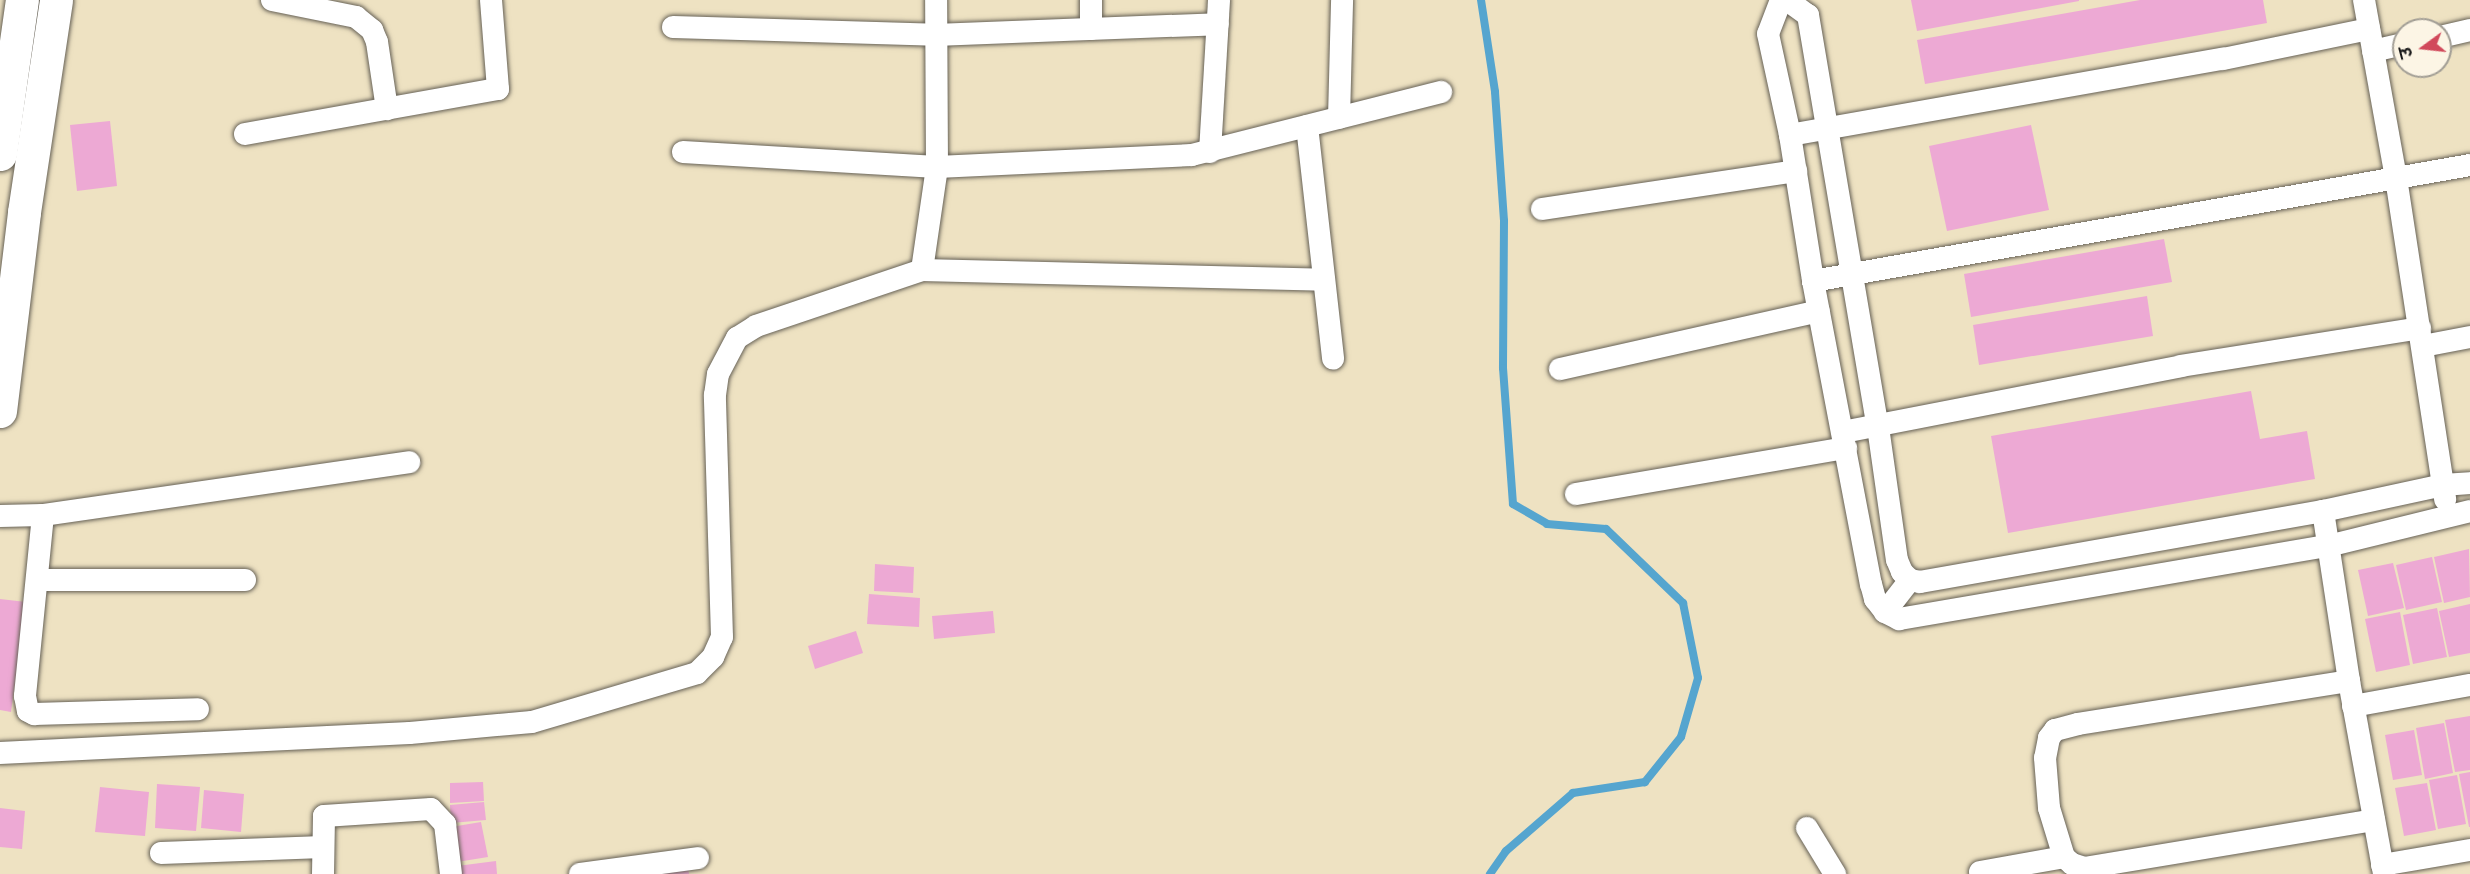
<!DOCTYPE html>
<html>
<head>
<meta charset="utf-8">
<style>
	body { margin:0 }
	#map { position:relative; width:2470px; height:874px; overflow:hidden; background:#eee2c2; font-family:Pangolin,"Playpen Sans Deva",sans-serif }
	div>[style] { position:absolute }
	.stream>* { height:8px; margin:-4px; padding:0 4px; transform-origin:4px; border-radius:4px; background:#55a5cf }
	.building>* { inset:0; background:#eda9d4 }
	.roads { filter:drop-shadow(0 0 2px #666156) drop-shadow(0 0 2px #666156) }
	.street>* { height:22px; margin:-11px; padding:0 11px; transform-origin:11px; border-radius:11px; background:#fff }
	.secondary>* { height:33px; margin:-16.5px; padding:0 16.5px; transform-origin:16.5px; border-radius:16.5px; background:#fff }
	span { translate:-50% -50%; white-space:nowrap; text-align:center; line-height:1.15; -webkit-text-stroke:4.5px #fcf5e5; paint-order:stroke }
	.north { position:absolute; left:2392px; top:18px; width:60px; height:60px; box-sizing:border-box; background:#fcf5e5; border:2px solid #a29e95; border-radius:50%; rotate:255deg; font-size:16px; font-weight:700; line-height:24px; text-align:center; color:#1c1c1c }
	.north::after { content:''; display:block; margin:auto; width:21px; height:27px; background:#d1495b; clip-path:polygon(50% 0,100% 100%,50% 72%,0 100%) }
</style>
</head>
<body>
<div id="map">
	<div class="stream">
		<div style="left:1481px;top:0;width:93px;rotate:81.3deg"></div>
		<div style="left:1495px;top:92px;width:129px;rotate:86deg"></div>
		<div style="left:1504px;top:221px;width:147px;rotate:90.4deg"></div>
		<div style="left:1503px;top:368px;width:136px;rotate:85.8deg"></div>
		<div style="left:1513px;top:504px;width:39px;rotate:30deg"></div>
		<div style="left:1547px;top:524px;width:59px;rotate:4.8deg"></div>
		<div style="left:1606px;top:529px;width:107px;rotate:43.9deg"></div>
		<div style="left:1683px;top:603px;width:76px;rotate:78.7deg"></div>
		<div style="left:1698px;top:678px;width:61px;rotate:106.1deg"></div>
		<div style="left:1681px;top:737px;width:58px;rotate:128.7deg"></div>
		<div style="left:1645px;top:782px;width:73px;rotate:171.3deg"></div>
		<div style="left:1573px;top:793px;width:89px;rotate:139.1deg"></div>
		<div style="left:1506px;top:851px;width:28px;rotate:125deg"></div>
	</div>
	<div class="building">
		<div style="clip-path:polygon(1911px 0,2079px 0,2079px 1px,1917px 31px)"></div>
		<div style="clip-path:polygon(2140px 0,2263px 0,2267px 23px,1925px 84px,1917px 40px)"></div>
		<div style="clip-path:polygon(110px 121px,117px 186px,77px 191px,70px 125px)"></div>
		<div style="clip-path:polygon(2031px 125px,2049px 210px,1947px 231px,1929px 146px)"></div>
		<div style="clip-path:polygon(2164px 239px,2172px 282px,1971px 317px,1964px 274px)"></div>
		<div style="clip-path:polygon(2147px 296px,2153px 336px,1979px 365px,1973px 325px)"></div>
		<div style="clip-path:polygon(2251px 391px,2260px 439px,2307px 431px,2315px 479px,2008px 533px,1991px 436px)"></div>
		<div style="clip-path:polygon(2469px 549px,2470px 597px,2444px 603px,2434px 557px)"></div>
		<div style="clip-path:polygon(2432px 557px,2442px 602px,2406px 610px,2396px 565px)"></div>
		<div style="clip-path:polygon(2393px 563px,2404px 608px,2368px 616px,2358px 570px)"></div>
		<div style="clip-path:polygon(875px 564px,914px 567px,913px 593px,874px 591px)"></div>
		<div style="clip-path:polygon(869px 594px,920px 598px,919px 627px,867px 624px)"></div>
		<div style="clip-path:polygon(0 599px,26px 602px,11px 712px,0 710px)"></div>
		<div style="clip-path:polygon(2470px 604px,2470px 653px,2449px 657px,2439px 611px)"></div>
		<div style="clip-path:polygon(2437px 608px,2447px 657px,2413px 664px,2403px 615px)"></div>
		<div style="clip-path:polygon(993px 611px,995px 633px,934px 639px,932px 616px)"></div>
		<div style="clip-path:polygon(2400px 612px,2410px 665px,2376px 672px,2365px 619px)"></div>
		<div style="clip-path:polygon(856px 631px,863px 653px,815px 669px,808px 646px)"></div>
		<div style="clip-path:polygon(2470px 716px,2470px 770px,2455px 772px,2445px 720px)"></div>
		<div style="clip-path:polygon(2444px 723px,2453px 773px,2425px 779px,2416px 728px)"></div>
		<div style="clip-path:polygon(2414px 730px,2422px 775px,2393px 780px,2385px 735px)"></div>
		<div style="clip-path:polygon(2470px 772px,2470px 827px,2469px 827px,2459px 774px)"></div>
		<div style="clip-path:polygon(2457px 775px,2466px 824px,2438px 829px,2429px 780px)"></div>
		<div style="clip-path:polygon(483px 782px,484px 801px,450px 803px,450px 783px)"></div>
		<div style="clip-path:polygon(2427px 783px,2436px 830px,2404px 836px,2395px 788px)"></div>
		<div style="clip-path:polygon(157px 784px,200px 787px,196px 831px,155px 828px)"></div>
		<div style="clip-path:polygon(100px 787px,149px 792px,145px 836px,95px 832px)"></div>
		<div style="clip-path:polygon(204px 790px,244px 794px,241px 832px,201px 828px)"></div>
		<div style="clip-path:polygon(484px 802px,486px 820px,451px 823px,450px 805px)"></div>
		<div style="clip-path:polygon(0 808px,25px 811px,22px 849px,0 847px)"></div>
		<div style="clip-path:polygon(481px 822px,488px 857px,457px 862px,451px 827px)"></div>
		<div style="clip-path:polygon(496px 861px,497px 874px,458px 874px,457px 866px)"></div>
		<div style="clip-path:polygon(688px 867px,689px 874px,661px 874px)"></div>
	</div>
	<div class="roads">
		<div class="street">
			<div style="left:272px;top:0;width:86px;rotate:11.4deg"></div>
			<div style="left:356px;top:17px;width:21px;rotate:39deg"></div>
			<div style="left:372px;top:30px;width:13px;rotate:67deg"></div>
			<div style="left:377px;top:42px;width:68px;rotate:81.5deg"></div>
			<div style="left:1091px;top:0;width:29px;rotate:90deg"></div>
			<div style="left:1781px;top:0;width:36px;rotate:111deg"></div>
			<div style="left:1768px;top:34px;width:103px;rotate:77.7deg"></div>
			<div style="left:1790px;top:135px;width:148px;rotate:81deg"></div>
			<div style="left:1813px;top:281px;width:309px;rotate:79.2deg"></div>
			<div style="left:1871px;top:584px;width:16px;rotate:75deg"></div>
			<div style="left:1875px;top:599px;width:16px;rotate:52deg"></div>
			<div style="left:1885px;top:612px;width:16px;rotate:27deg"></div>
			<div style="left:1899px;top:619px;width:435px;rotate:-9.7deg"></div>
			<div style="left:2328px;top:546px;width:146px;rotate:-13.8deg"></div>
			<div style="left:1787px;top:0;width:26px;rotate:36deg"></div>
			<div style="left:1808px;top:15px;width:418px;rotate:80.4deg"></div>
			<div style="left:1878px;top:427px;width:134px;rotate:81.9deg"></div>
			<div style="left:1897px;top:560px;width:13px;rotate:67deg"></div>
			<div style="left:1902px;top:572px;width:11px;rotate:45deg"></div>
			<div style="left:1910px;top:580px;width:10px;rotate:11deg"></div>
			<div style="left:1920px;top:582px;width:409px;rotate:-10deg"></div>
			<div style="left:2323px;top:511px;width:123px;rotate:-12.2deg"></div>
			<div style="left:2443px;top:485px;width:27px;rotate:-4deg"></div>
			<div style="left:2364px;top:0;width:181px;rotate:79.8deg"></div>
			<div style="left:2396px;top:178px;width:325px;rotate:81.3deg"></div>
			<div style="left:673px;top:27px;width:262px;rotate:1.7deg"></div>
			<div style="left:935px;top:35px;width:283px;rotate:-2.2deg"></div>
			<div style="left:2440px;top:37px;width:31px;rotate:-13deg"></div>
			<div style="left:2373px;top:51px;width:32px;rotate:-13deg"></div>
			<div style="left:1339px;top:118px;width:118px;rotate:-88.5deg"></div>
			<div style="left:1307px;top:126px;width:234px;rotate:83.6deg"></div>
			<div style="left:245px;top:134px;width:257px;rotate:-10.1deg"></div>
			<div style="left:498px;top:89px;width:89px;rotate:-94.5deg"></div>
			<div style="left:1790px;top:135px;width:440px;rotate:-10deg"></div>
			<div style="left:2223px;top:59px;width:149px;rotate:-11.6deg"></div>
			<div style="left:683px;top:152px;width:254px;rotate:3.4deg"></div>
			<div style="left:937px;top:167px;width:255px;rotate:-2.7deg"></div>
			<div style="left:1192px;top:155px;width:257px;rotate:-14.2deg"></div>
			<div style="left:1210px;top:152px;width:152px;rotate:-86.6deg"></div>
			<div style="left:1542px;top:209px;width:257px;rotate:-8.5deg"></div>
			<div style="left:922px;top:270px;width:104px;rotate:-81.7deg"></div>
			<div style="left:937px;top:167px;width:167px;rotate:-90.3deg"></div>
			<div style="left:1813px;top:281px;width:667px;rotate:-10.01deg"></div>
			<div style="left:2423px;top:346px;width:48px;rotate:-10.8deg"></div>
			<div style="left:1560px;top:369px;width:265px;rotate:-12.6deg"></div>
			<div style="left:1843px;top:432px;width:344px;rotate:-11deg"></div>
			<div style="left:2181px;top:366px;width:242px;rotate:-9deg"></div>
			<div style="left:1576px;top:494px;width:274px;rotate:-9.7deg"></div>
			<div style="left:2323px;top:511px;width:172px;rotate:81.3deg"></div>
			<div style="left:2349px;top:681px;width:196px;rotate:79.7deg"></div>
			<div style="left:43px;top:515px;width:182px;rotate:95.7deg"></div>
			<div style="left:25px;top:696px;width:15px;rotate:79deg"></div>
			<div style="left:28px;top:711px;width:7px;rotate:27deg"></div>
			<div style="left:34px;top:714px;width:164px;rotate:-1.7deg"></div>
			<div style="left:0;top:516px;width:43px;rotate:-1.3deg"></div>
			<div style="left:43px;top:515px;width:370px;rotate:-8.2deg"></div>
			<div style="left:37px;top:580px;width:208px"></div>
			<div style="left:1885px;top:612px;width:41px;rotate:-52deg"></div>
			<div style="left:2349px;top:681px;width:274px;rotate:171deg"></div>
			<div style="left:2078px;top:724px;width:24px;rotate:165deg"></div>
			<div style="left:2055px;top:730px;width:10px;rotate:127deg"></div>
			<div style="left:2049px;top:738px;width:20px;rotate:101deg"></div>
			<div style="left:2045px;top:758px;width:50px;rotate:85.4deg"></div>
			<div style="left:2049px;top:808px;width:51px;rotate:73deg"></div>
			<div style="left:2064px;top:857px;width:11px;rotate:41deg"></div>
			<div style="left:2072px;top:864px;width:13px;rotate:18deg"></div>
			<div style="left:2084px;top:868px;width:294px;rotate:-9.4deg"></div>
			<div style="left:2353px;top:706px;width:119px;rotate:-10.2deg"></div>
			<div style="left:0;top:753px;width:410px;rotate:-2.8deg"></div>
			<div style="left:410px;top:733px;width:122px;rotate:-5.2deg"></div>
			<div style="left:532px;top:722px;width:172px;rotate:-16.5deg"></div>
			<div style="left:697px;top:673px;width:23px;rotate:-45deg"></div>
			<div style="left:713px;top:657px;width:22px;rotate:-66deg"></div>
			<div style="left:722px;top:637px;width:242px;rotate:-91.7deg"></div>
			<div style="left:715px;top:395px;width:21px;rotate:-82deg"></div>
			<div style="left:718px;top:374px;width:41px;rotate:-62.2deg"></div>
			<div style="left:737px;top:338px;width:22px;rotate:-32deg"></div>
			<div style="left:756px;top:326px;width:175px;rotate:-18.6deg"></div>
			<div style="left:922px;top:270px;width:402px;rotate:1.4deg"></div>
			<div style="left:1807px;top:828px;width:54px;rotate:58.7deg"></div>
			<div style="left:161px;top:853px;width:162px;rotate:-2.1deg"></div>
			<div style="left:2382px;top:865px;width:89px;rotate:-9.7deg"></div>
			<div style="left:1980px;top:872px;width:85px;rotate:-10.1deg"></div>
			<div style="left:323px;top:874px;width:58px;rotate:-89deg"></div>
			<div style="left:324px;top:816px;width:107px;rotate:-3.7deg"></div>
			<div style="left:431px;top:809px;width:21px;rotate:47deg"></div>
			<div style="left:445px;top:824px;width:50px;rotate:83.2deg"></div>
			<div style="left:580px;top:874px;width:119px;rotate:-7.7deg"></div>
		</div>
		<div class="secondary">
			<div style="left:0;top:154px;width:156px;rotate:-81.9deg"></div>
			<div style="left:0;top:411px;width:200px;rotate:-83.1deg"></div>
			<div style="left:24px;top:212px;width:214px;rotate:-81.4deg"></div>
		</div>
	</div>
	<div class="north">उ</div>
</div>
</body>
</html>
